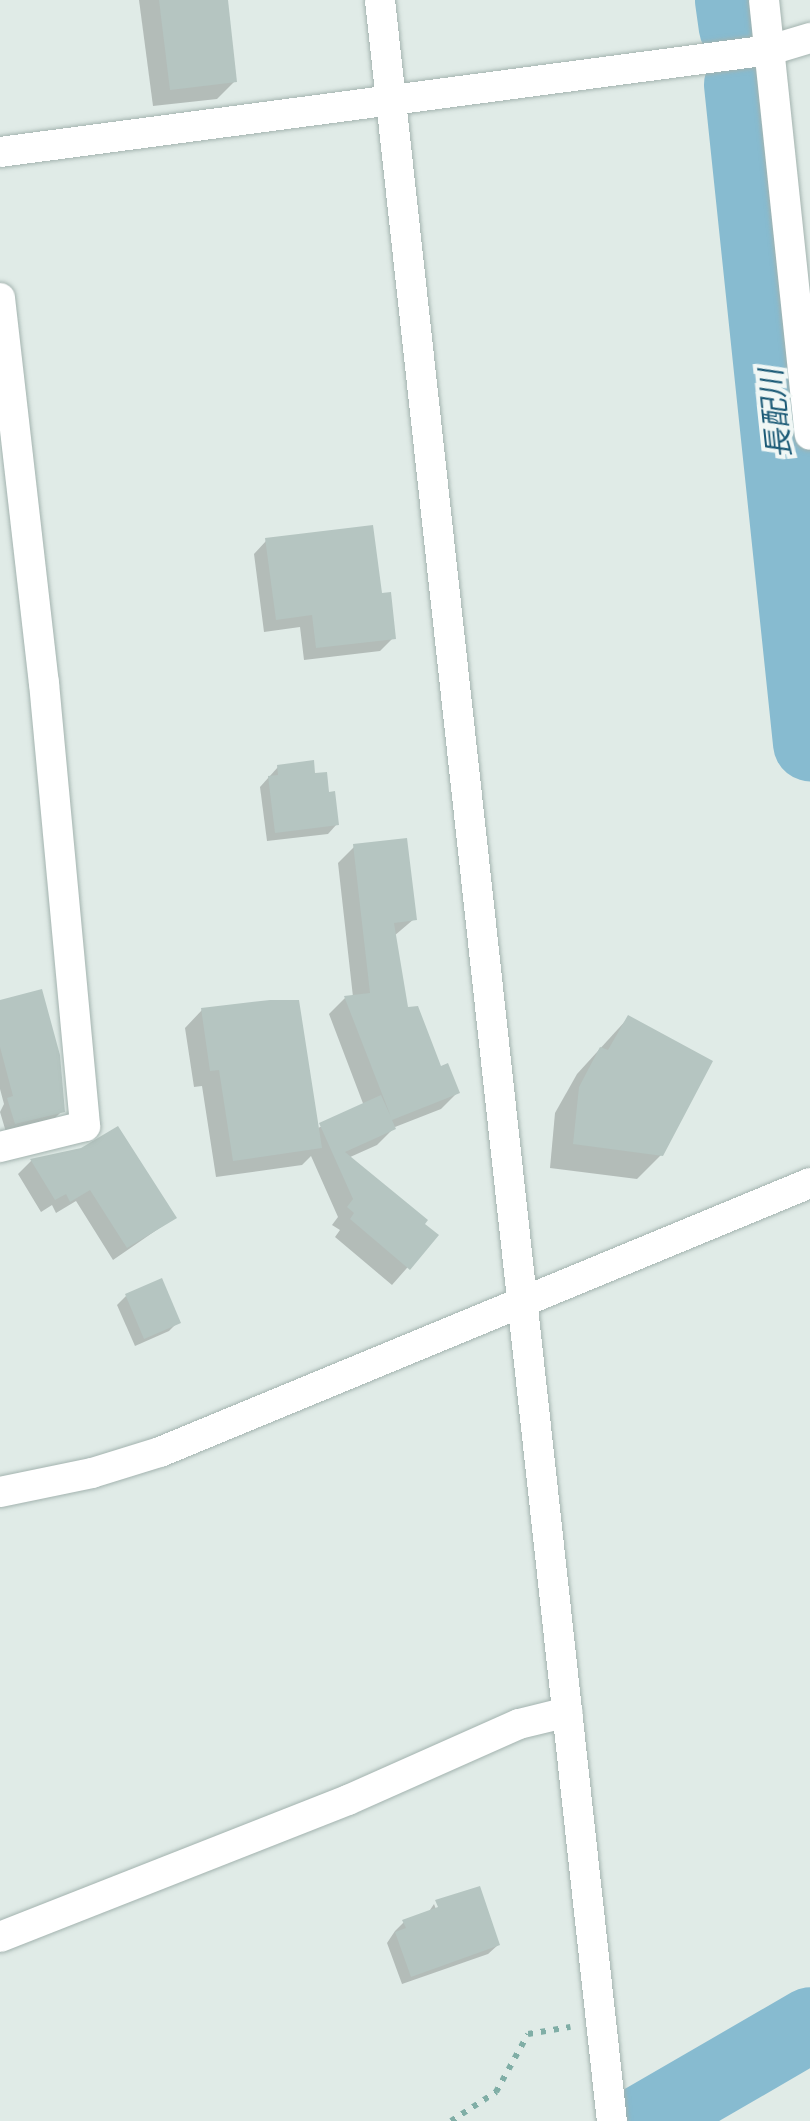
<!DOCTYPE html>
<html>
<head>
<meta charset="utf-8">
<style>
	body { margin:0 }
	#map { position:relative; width:810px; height:2121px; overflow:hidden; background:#e0ebe7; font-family:"Archivo Narrow","Noto Sans JP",sans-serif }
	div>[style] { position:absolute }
	.shadow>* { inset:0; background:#0003 }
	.river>* { height:75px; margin:-37.5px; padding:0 37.5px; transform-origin:37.5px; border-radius:37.5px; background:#87bbd0 }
	.building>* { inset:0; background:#b5c5c1 }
	.path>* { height:6px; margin-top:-3px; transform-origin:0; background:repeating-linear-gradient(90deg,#80aea6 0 5px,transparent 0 13px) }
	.roads { filter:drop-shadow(0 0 2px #a3b3af) drop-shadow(0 0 2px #a3b3af) }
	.minor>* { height:30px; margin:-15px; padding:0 15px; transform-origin:15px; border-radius:15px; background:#fff }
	span { translate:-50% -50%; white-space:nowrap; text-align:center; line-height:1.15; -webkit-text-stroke:8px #f0f7f5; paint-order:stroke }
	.water-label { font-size:30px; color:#1b5a76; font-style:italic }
</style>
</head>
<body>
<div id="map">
	<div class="shadow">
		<div style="clip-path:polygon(139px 0,226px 0,235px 81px,217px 99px,153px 106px)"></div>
		<div style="clip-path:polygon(266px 541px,393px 638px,380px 651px,304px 660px,300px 627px,264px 632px,254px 554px)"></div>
		<div style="clip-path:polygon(278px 767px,313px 776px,327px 795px,337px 824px,328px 834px,267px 841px,260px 787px)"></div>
		<div style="clip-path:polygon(354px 847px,414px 919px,394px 936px,405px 1010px,457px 1093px,441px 1109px,395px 1127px,377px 1145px,348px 1158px,435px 1236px,392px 1285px,335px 1237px,340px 1230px,332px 1225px,338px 1217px,311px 1156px,302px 1165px,216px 1177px,202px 1086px,194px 1087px,185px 1028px,202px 1010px,316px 1129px,364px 1106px,329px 1014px,345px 998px,353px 997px,338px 863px)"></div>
		<div style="clip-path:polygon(0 1002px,62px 1111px,53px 1120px,6px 1132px,0 1112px,4px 1104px,0 1089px)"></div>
		<div style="clip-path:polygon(628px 1018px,661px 1155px,637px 1179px,550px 1168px,555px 1113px,577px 1074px)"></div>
		<div style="clip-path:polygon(82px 1151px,174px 1218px,113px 1260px,76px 1201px,56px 1213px,52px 1205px,41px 1212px,18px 1174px,31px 1161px)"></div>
		<div style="clip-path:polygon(126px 1296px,178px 1322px,169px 1331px,135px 1346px,117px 1305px)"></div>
		<div style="clip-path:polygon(478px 1889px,498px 1945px,488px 1954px,402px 1984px,387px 1943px,395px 1931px,404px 1922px,428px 1913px,434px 1904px,440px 1920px,445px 1918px,437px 1902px)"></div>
	</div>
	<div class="river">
		<div style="left:732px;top:0;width:27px;rotate:82deg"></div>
		<div style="left:741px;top:84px;width:663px;rotate:84.02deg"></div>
		<div style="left:643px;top:2121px;width:193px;rotate:-30.1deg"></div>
	</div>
	<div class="building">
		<div style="clip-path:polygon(159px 0,228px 0,237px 82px,170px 90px)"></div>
		<div style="clip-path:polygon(373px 525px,382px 593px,391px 592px,396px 639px,316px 648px,312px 615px,276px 620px,265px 538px)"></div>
		<div style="clip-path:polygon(314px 760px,315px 773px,327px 772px,329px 792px,335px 791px,339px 825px,275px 833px,268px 776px,278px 775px,277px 765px)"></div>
		<div style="clip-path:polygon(407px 838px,417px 920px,394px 923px,408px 1007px,418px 1006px,441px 1066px,448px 1063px,460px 1093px,392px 1120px,396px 1129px,345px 1152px,428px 1220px,425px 1224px,439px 1235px,410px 1270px,350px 1219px,354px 1213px,347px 1207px,353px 1199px,319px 1123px,381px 1095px,391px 1117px,344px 996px,370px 993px,353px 844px)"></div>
		<div style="clip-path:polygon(42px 989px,60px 1055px,65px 1112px,15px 1124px,7px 1098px,13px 1096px,0 1047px,0 1000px)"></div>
		<div style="clip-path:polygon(270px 1000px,299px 1000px,322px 1148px,233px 1161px,219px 1070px,210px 1071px,201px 1008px)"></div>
		<div style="clip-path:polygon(628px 1015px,713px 1061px,663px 1156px,573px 1144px,579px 1087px,600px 1047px,608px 1050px)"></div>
		<div style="clip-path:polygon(118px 1126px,177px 1218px,127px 1248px,90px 1190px,70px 1202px,66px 1194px,55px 1200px,30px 1159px,81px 1148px)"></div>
		<div style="clip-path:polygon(162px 1278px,181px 1323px,144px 1339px,125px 1294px)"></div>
		<div style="clip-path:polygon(480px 1886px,500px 1945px,411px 1977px,395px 1932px,406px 1928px,402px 1920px,438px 1907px,435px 1900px)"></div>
	</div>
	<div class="path">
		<div style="left:451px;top:2121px;width:54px;rotate:-32.8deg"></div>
		<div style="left:496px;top:2092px;width:66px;rotate:-61.1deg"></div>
		<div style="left:528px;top:2034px;width:43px;rotate:-9.5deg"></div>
	</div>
	<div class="roads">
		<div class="minor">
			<div style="left:380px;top:0;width:2134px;rotate:83.76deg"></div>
			<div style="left:764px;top:0;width:437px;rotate:84deg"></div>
			<div style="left:0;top:152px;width:777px;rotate:-7.55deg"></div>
			<div style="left:770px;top:50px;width:42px;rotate:-16.7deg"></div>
			<div style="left:0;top:298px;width:388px;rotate:83.5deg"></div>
			<div style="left:44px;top:683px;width:445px;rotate:84.7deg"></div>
			<div style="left:85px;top:1126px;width:88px;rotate:166.1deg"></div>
			<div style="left:0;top:1492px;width:94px;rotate:-11.7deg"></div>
			<div style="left:92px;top:1473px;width:71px;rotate:-17.2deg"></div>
			<div style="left:160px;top:1452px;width:703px;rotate:-22.48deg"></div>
			<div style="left:0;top:1937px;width:374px;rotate:-21.5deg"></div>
			<div style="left:348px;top:1800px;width:187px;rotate:-24deg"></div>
			<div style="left:519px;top:1724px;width:50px;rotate:-13.8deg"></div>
		</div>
	</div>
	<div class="water-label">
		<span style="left:775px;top:414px;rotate:-96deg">長配川</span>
	</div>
</div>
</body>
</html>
